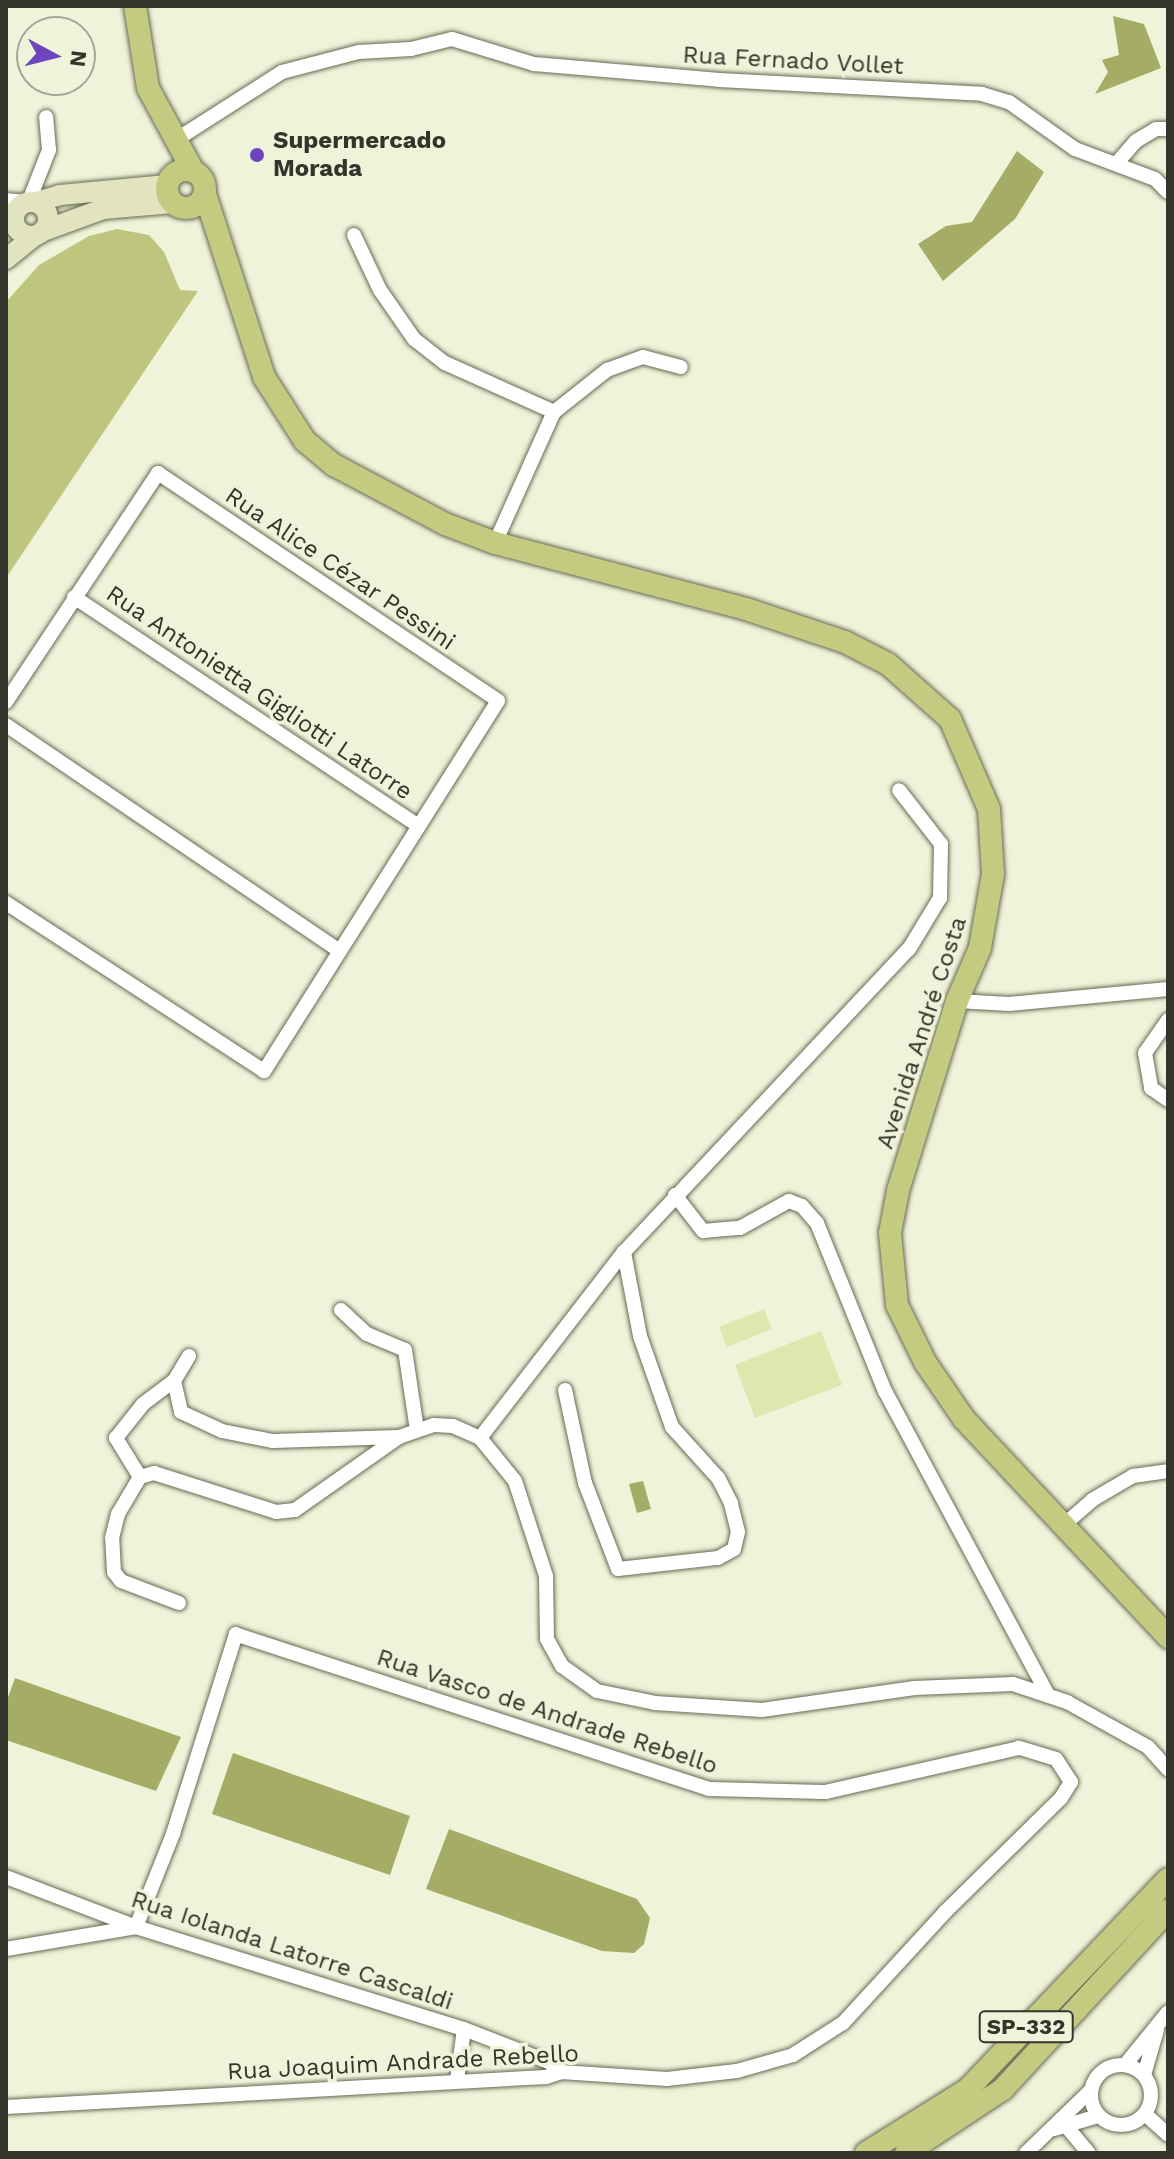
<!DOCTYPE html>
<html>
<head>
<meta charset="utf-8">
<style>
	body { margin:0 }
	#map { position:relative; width:1174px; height:2159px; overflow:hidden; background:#eff3d9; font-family:"Work Sans",sans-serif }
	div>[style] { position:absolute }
	.green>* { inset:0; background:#dfe7ae }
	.forest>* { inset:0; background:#bdc57e }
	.water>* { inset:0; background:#a4ac65 }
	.roads { filter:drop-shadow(0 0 2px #676a54) drop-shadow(0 0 2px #676a54) }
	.minor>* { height:14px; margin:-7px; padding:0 7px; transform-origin:7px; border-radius:7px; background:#fff }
	.minor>.ring { margin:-7px; padding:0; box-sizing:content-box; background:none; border:14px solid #fff; border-radius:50% }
	.tertiary>* { height:16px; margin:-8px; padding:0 8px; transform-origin:8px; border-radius:8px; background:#fff }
	.secondary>* { height:20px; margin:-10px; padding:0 10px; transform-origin:10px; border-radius:10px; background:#e1e4bf }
	.secondary>.ring { margin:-10px; padding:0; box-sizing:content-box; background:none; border:20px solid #e1e4bf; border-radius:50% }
	.primary>* { height:22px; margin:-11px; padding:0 11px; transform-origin:11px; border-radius:11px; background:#c4ca80 }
	.primary>.ring { margin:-11px; padding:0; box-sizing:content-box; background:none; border:22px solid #c4ca80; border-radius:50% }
	.dots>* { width:22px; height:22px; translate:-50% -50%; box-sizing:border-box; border:4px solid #eff3d9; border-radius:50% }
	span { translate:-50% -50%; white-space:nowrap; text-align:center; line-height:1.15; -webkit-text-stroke:7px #eff3d9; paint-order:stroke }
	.shield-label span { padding:2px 6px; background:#eff3d9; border:2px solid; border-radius:6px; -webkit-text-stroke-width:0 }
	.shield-label { font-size:22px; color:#33342b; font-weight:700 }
	.street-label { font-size:24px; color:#33342b }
	.poi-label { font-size:24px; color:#33342b; font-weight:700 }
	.left { translate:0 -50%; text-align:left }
	.frame { position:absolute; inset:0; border:8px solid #33342b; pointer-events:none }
	.north { position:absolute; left:16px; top:16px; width:80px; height:80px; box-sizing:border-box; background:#eff3d9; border:2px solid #a4a793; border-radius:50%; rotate:97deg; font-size:22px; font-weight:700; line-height:32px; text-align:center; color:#33342b }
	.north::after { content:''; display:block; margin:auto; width:28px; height:36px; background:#6d45bd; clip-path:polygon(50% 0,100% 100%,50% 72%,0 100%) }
</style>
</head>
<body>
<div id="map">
	<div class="green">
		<div style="clip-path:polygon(764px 1309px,772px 1329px,727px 1347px,719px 1327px)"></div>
		<div style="clip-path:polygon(821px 1331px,842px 1385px,755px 1418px,735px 1365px)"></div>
	</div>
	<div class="forest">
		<div style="clip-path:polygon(117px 229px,149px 235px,164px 252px,180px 290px,198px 291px,6px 578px,6px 302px,39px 265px,89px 236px)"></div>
	</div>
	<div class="water">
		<div style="clip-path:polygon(1113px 16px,1144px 24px,1161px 68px,1095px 94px,1108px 72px,1102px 60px,1119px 55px)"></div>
		<div style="clip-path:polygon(1017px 151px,1044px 172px,1015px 219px,943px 281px,918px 244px,946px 226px,972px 222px)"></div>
		<div style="clip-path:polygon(643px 1481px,651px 1509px,637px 1513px,629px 1484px)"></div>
		<div style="clip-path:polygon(15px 1678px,181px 1737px,156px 1791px,6px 1740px,6px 1703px)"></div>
		<div style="clip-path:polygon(233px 1753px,410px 1816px,390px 1875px,212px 1814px)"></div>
		<div style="clip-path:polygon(449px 1829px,637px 1899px,650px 1918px,644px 1944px,634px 1953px,602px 1951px,426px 1889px)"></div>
	</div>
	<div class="roads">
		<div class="minor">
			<div style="left:174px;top:141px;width:128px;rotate:-32.6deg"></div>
			<div style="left:282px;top:72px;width:80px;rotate:-14.6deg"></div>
			<div style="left:359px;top:52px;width:52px;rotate:-3.3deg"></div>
			<div style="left:411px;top:49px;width:42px;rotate:-13.7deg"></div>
			<div style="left:452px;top:39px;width:86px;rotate:17deg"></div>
			<div style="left:534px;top:64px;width:186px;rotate:4.9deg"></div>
			<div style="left:719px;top:80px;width:263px;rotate:3deg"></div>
			<div style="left:982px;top:94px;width:28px;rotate:17deg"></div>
			<div style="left:1009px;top:102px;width:81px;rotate:35.5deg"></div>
			<div style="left:1075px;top:149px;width:85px;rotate:20.6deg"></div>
			<div style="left:1155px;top:179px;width:18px;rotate:45deg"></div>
			<div style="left:1116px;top:164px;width:30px;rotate:-49deg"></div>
			<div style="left:1136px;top:141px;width:23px;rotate:-31deg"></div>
			<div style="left:1156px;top:129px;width:12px"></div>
			<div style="left:29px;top:201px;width:55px;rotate:-68.6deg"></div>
			<div style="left:49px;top:150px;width:33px;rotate:-95deg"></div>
			<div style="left:354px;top:235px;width:61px;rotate:64.7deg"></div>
			<div style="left:380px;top:290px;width:60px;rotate:55.2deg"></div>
			<div style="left:414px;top:339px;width:39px;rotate:38deg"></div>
			<div style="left:445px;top:363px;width:120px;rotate:24.2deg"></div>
			<div style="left:495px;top:543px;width:144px;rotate:-65.8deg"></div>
			<div style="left:554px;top:412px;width:68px;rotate:-38.4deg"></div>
			<div style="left:607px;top:370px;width:38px;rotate:-20deg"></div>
			<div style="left:643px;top:357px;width:39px;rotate:15deg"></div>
			<div style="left:74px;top:597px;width:414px;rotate:33.6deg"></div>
			<div style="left:6px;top:702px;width:275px;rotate:-56.4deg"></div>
			<div style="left:158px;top:473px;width:409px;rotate:33.8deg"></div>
			<div style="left:498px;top:701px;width:438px;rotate:122.3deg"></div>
			<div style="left:264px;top:1071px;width:308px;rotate:-146.9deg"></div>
			<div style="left:6px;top:725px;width:403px;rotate:34.1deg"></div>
			<div style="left:957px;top:1001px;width:52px;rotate:3.3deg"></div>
			<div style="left:1009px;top:1004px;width:160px;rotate:-5.4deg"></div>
			<div style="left:1168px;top:1020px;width:40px;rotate:124.9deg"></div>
			<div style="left:1145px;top:1053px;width:36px;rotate:80deg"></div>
			<div style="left:1151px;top:1088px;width:21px;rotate:35deg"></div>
			<div style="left:675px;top:1195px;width:46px;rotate:52.1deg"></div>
			<div style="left:703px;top:1231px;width:37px;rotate:-5deg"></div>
			<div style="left:740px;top:1228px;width:56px;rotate:-28.9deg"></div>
			<div style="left:789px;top:1201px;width:14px;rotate:21deg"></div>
			<div style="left:802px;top:1206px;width:23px;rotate:49deg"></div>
			<div style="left:817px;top:1223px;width:181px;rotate:68deg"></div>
			<div style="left:885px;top:1391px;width:345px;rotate:61.8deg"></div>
			<div style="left:341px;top:1310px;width:35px;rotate:43deg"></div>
			<div style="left:367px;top:1334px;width:41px;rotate:22.8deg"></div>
			<div style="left:405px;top:1350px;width:81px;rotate:81.5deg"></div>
			<div style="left:189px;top:1356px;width:29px;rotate:121deg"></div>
			<div style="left:174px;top:1381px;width:32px;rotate:77deg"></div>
			<div style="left:181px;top:1412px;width:45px;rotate:24.9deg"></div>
			<div style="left:222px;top:1431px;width:52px;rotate:11.1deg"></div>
			<div style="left:273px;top:1441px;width:126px;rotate:-1.8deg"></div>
			<div style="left:565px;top:1390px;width:95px;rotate:77.9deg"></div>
			<div style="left:585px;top:1483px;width:92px;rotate:69deg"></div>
			<div style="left:618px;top:1569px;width:101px;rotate:-6.3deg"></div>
			<div style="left:718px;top:1558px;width:18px;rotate:-29deg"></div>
			<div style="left:734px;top:1549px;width:17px;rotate:-77deg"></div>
			<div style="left:738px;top:1532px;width:30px;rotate:-104deg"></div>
			<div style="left:731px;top:1503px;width:28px;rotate:-117deg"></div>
			<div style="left:718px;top:1478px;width:69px;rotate:-132deg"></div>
			<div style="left:672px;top:1427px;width:96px;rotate:-109.4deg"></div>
			<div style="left:640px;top:1336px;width:86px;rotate:-100.8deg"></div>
			<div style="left:480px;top:1438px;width:235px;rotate:-52.3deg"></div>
			<div style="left:624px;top:1252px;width:416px;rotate:-46.8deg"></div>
			<div style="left:909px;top:949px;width:60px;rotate:-58.7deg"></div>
			<div style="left:940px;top:898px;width:54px;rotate:-88.9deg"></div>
			<div style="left:941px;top:844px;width:68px;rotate:-127.9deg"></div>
			<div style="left:140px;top:1477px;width:46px;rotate:-121.6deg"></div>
			<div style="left:116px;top:1438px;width:43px;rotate:-51.5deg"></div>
			<div style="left:143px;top:1404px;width:39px;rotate:-37deg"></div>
			<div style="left:1066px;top:1523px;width:35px;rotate:-41deg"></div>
			<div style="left:1092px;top:1500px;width:48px;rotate:-30.3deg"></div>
			<div style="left:1133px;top:1476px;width:35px;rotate:-8deg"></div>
			<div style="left:179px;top:1603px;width:62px;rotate:-159.2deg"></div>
			<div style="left:121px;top:1581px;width:11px;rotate:-128deg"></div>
			<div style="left:114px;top:1572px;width:34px;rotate:-93deg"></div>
			<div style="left:112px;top:1538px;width:25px;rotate:-76deg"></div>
			<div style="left:118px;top:1514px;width:43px;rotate:-59.3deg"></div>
			<div style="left:140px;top:1477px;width:15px;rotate:-16deg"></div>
			<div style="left:154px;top:1473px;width:128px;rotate:17.7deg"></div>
			<div style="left:276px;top:1512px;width:19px;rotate:-6deg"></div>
			<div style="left:295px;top:1510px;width:127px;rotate:-35.1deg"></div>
			<div style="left:399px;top:1437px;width:37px;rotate:-19deg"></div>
			<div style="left:434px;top:1425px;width:19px;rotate:3deg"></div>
			<div style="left:453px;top:1426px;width:30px;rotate:24deg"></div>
			<div style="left:480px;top:1438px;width:55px;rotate:50.9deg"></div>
			<div style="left:515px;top:1481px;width:100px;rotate:71.9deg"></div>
			<div style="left:546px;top:1576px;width:63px;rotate:89.1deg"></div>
			<div style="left:547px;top:1639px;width:31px;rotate:61deg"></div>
			<div style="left:562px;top:1666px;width:43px;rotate:35.5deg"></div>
			<div style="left:597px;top:1691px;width:59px;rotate:11.7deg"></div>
			<div style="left:655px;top:1703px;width:107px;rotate:3.7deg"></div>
			<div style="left:762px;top:1710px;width:154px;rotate:-8.2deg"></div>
			<div style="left:914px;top:1688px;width:99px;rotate:-2.3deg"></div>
			<div style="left:1013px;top:1684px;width:57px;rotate:18.4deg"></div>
			<div style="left:1067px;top:1702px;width:93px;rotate:29.1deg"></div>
			<div style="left:1148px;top:1747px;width:30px;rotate:48deg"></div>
			<div style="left:6px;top:1877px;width:139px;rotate:21deg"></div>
			<div style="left:136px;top:1927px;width:343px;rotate:17.3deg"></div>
			<div style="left:464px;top:2029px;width:91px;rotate:21.2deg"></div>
			<div style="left:549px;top:2062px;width:16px;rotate:40deg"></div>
			<div style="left:6px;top:1949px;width:132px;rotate:-9.6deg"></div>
			<div class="ring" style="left:1091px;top:2065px;width:46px;height:46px"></div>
			<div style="left:1125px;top:2065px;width:68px;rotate:-50.9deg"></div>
			<div style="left:1144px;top:2075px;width:47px;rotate:-73.9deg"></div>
			<div style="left:457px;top:2080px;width:51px;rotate:-82.2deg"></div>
			<div style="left:6px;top:2107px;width:541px;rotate:-3.18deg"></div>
			<div style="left:546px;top:2077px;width:16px;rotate:-18deg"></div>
			<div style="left:561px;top:2072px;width:106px;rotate:3.8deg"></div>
			<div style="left:667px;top:2079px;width:70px;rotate:-6.5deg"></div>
			<div style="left:737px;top:2071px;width:58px;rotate:-15.9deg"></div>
			<div style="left:793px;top:2055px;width:59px;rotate:-32.6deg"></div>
			<div style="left:843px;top:2023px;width:151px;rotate:-47.4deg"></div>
			<div style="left:945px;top:1912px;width:163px;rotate:-44.5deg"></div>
			<div style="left:1061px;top:1798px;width:19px;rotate:-58deg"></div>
			<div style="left:1071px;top:1782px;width:27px;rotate:-123deg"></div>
			<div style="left:1056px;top:1759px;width:39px;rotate:-163deg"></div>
			<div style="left:1019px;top:1748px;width:199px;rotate:167.2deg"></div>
			<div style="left:825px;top:1792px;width:116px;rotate:-178.5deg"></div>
			<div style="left:709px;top:1789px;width:498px;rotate:-161.9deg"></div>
			<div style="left:236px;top:1634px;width:210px;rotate:107.5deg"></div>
			<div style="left:173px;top:1834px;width:100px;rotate:111.7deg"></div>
			<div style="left:1145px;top:2114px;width:31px;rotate:42deg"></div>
			<div style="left:1066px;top:2126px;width:35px;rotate:50deg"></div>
			<div style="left:1054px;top:2129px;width:46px;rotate:-16.5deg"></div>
			<div style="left:1026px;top:2153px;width:91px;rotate:-44.1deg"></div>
		</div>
		<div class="tertiary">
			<div style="left:6px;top:201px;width:18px;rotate:6deg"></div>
			<div style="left:6px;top:215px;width:7px;rotate:8deg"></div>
		</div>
		<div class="secondary">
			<div class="ring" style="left:14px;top:202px;width:14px;height:14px"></div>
			<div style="left:36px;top:202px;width:25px;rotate:-16deg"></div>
			<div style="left:60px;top:195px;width:108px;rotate:-5.3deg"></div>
			<div style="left:43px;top:231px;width:64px;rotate:-20.1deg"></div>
			<div style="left:103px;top:209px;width:70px;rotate:-4.9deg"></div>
			<div style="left:6px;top:259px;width:36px;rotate:-39deg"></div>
		</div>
		<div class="primary">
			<div style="left:135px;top:6px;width:83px;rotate:81deg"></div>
			<div style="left:148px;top:88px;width:94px;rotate:61.5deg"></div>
			<div class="ring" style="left:167px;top:170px;width:16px;height:16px"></div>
			<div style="left:205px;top:194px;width:192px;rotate:72.1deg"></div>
			<div style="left:264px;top:377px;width:76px;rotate:57.4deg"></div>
			<div style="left:305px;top:441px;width:38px;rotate:40deg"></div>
			<div style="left:334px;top:465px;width:126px;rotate:28deg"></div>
			<div style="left:445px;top:524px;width:53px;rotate:20.8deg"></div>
			<div style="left:495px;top:543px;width:260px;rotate:14.7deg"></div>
			<div style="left:746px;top:609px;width:104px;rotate:18.4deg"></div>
			<div style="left:845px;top:642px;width:48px;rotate:27.1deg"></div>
			<div style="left:888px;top:664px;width:83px;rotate:41.6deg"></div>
			<div style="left:950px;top:719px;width:98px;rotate:66.6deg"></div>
			<div style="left:989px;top:809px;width:65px;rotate:86.5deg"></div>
			<div style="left:993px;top:874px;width:75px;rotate:100deg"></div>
			<div style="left:980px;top:948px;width:58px;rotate:113.5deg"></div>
			<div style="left:957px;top:1001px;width:199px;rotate:107.3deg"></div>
			<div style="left:898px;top:1191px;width:43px;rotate:100.8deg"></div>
			<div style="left:890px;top:1233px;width:72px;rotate:84.4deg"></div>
			<div style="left:897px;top:1305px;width:64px;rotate:63.8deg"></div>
			<div style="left:925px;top:1362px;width:69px;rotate:55.6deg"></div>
			<div style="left:964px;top:1419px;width:299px;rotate:46.9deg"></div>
			<div style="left:866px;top:2153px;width:119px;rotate:-32deg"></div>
			<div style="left:967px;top:2090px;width:291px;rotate:-46.4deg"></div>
			<div style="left:906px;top:2153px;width:116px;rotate:-33.4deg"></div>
			<div style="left:1003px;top:2089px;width:243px;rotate:-47.3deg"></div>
		</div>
	</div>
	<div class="dots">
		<div style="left:257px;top:155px;background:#6d45bd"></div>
	</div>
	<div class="shield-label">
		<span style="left:1026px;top:2027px">SP-332</span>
	</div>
	<div class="street-label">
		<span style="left:793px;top:61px;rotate:3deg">Rua Fernado Vollet</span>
		<span style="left:340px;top:569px;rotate:34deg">Rua Alice Cézar Pessini</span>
		<span style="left:259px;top:693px;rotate:34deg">Rua Antonietta Gigliotti Latorre</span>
		<span style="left:922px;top:1033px;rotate:-72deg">Avenida André Costa</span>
		<span style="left:547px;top:1712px;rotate:18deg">Rua Vasco de Andrade Rebello</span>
		<span style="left:292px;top:1951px;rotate:18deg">Rua Iolanda Latorre Cascaldi</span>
		<span style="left:403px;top:2063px;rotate:-3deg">Rua Joaquim Andrade Rebello</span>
	</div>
	<div class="poi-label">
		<span class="left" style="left:273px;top:155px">Supermercado<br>Morada</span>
	</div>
	<div class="frame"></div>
	<div class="north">N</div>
</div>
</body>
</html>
